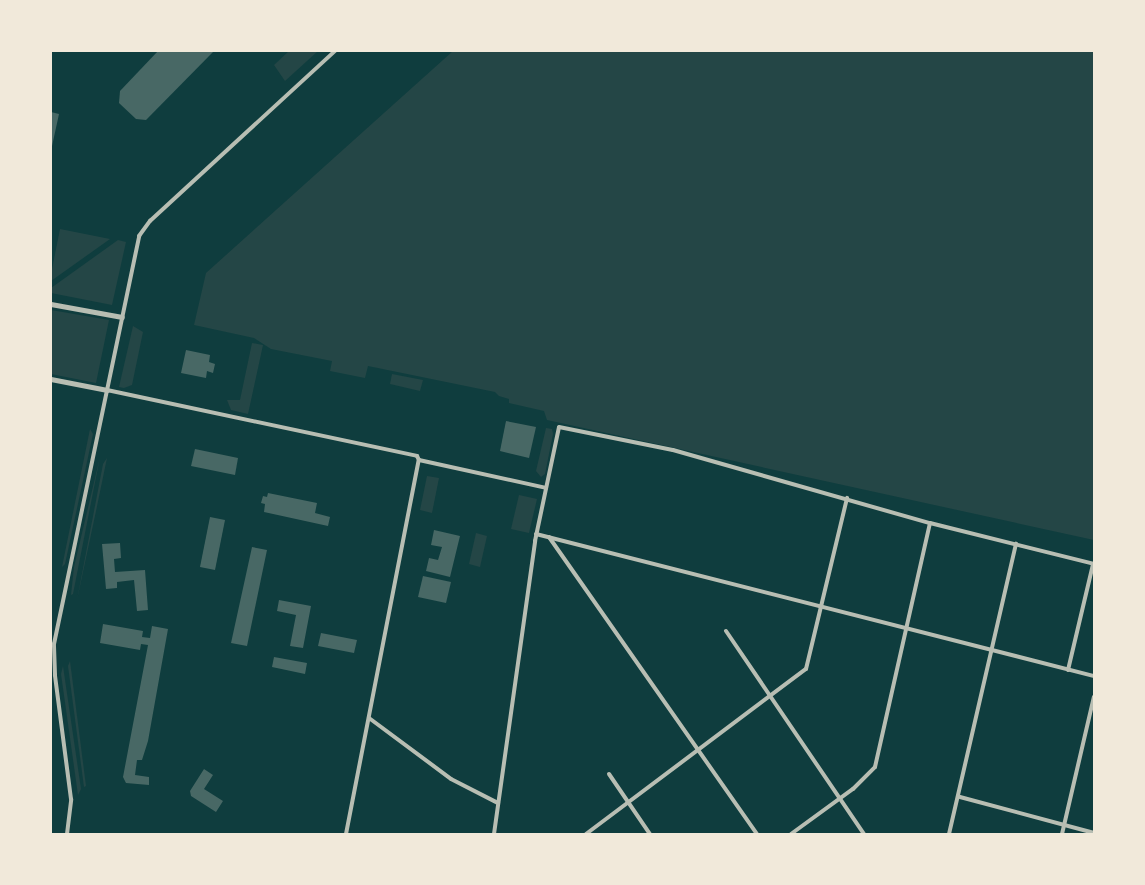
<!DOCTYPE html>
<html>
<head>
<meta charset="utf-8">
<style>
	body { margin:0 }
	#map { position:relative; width:1145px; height:885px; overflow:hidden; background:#0f3d3e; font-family:"PT Sans Narrow",sans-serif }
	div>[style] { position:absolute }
	.green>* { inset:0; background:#244646 }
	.building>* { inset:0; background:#486865 }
	.minor>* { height:4px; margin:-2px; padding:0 2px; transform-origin:2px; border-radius:2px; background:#b8beb3 }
	.tertiary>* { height:4.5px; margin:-2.25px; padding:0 2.25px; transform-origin:2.25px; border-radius:2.25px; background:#b8beb3 }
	span { translate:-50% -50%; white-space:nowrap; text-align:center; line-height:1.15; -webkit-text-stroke:4.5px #f1e9da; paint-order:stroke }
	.frame { position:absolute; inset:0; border:52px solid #f1e9da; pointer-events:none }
</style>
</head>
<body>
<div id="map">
	<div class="green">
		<div style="clip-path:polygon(289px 51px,318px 51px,285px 81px,274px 65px)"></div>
		<div style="clip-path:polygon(453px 51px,1094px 51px,1094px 540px,547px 420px,544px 411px,509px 403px,509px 399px,499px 396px,495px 392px,368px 366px,365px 378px,330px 371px,332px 361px,271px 349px,254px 338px,194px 325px,206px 273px)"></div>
		<div style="clip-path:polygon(60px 229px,110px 239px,51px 281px,51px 274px)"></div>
		<div style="clip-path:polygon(118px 240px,126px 242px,112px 305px,51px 293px,51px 288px)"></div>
		<div style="clip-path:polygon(51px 310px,109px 320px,96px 383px,51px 374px)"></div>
		<div style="clip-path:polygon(133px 326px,143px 332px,132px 385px,124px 388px,119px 387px)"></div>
		<div style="clip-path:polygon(252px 343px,263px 345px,248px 414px,231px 410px,227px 400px,240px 400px)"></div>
		<div style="clip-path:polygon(392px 374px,423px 380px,420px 391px,390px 384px)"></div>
		<div style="clip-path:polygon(546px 428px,552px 429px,553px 434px,545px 474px,541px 477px,536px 471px)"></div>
		<div style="clip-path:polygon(90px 429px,93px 434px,65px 564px,62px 567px)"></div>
		<div style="clip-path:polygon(100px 457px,73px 594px,71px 595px,74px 567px)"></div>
		<div style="clip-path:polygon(107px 458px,96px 511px,77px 600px,103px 464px)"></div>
		<div style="clip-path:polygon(427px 476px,439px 478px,432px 513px,420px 510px)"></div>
		<div style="clip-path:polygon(519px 495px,537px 499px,529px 533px,511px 529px)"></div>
		<div style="clip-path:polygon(476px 533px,487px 536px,480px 567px,469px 564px)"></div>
		<div style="clip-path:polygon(70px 661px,86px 786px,84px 787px,68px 666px)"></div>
		<div style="clip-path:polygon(63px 666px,81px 789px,78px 795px,61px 674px)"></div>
	</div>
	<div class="building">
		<div style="clip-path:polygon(158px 51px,214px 51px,146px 120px,136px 119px,119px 103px,120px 91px)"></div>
		<div style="clip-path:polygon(51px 112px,59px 114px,52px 146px,51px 146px)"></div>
		<div style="clip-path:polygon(186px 350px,210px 355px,209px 362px,215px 364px,213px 373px,207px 371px,206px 378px,181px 373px)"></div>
		<div style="clip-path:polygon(506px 421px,536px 427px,529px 458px,500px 451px)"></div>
		<div style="clip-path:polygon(195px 449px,238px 458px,235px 475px,191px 466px)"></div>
		<div style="clip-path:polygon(268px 493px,317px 503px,315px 513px,330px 517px,328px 526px,264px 512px,265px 504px,261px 503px,263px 496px,267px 497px)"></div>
		<div style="clip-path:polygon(210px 517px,225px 520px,215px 570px,200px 567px)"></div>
		<div style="clip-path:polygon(434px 530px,460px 536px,450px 577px,426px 571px,429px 558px,438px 560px,442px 547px,431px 545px)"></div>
		<div style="clip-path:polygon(120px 543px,121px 558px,114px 559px,115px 572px,145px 570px,148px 610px,137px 611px,134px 580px,117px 582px,117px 588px,106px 589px,102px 544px)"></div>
		<div style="clip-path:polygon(252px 547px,267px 550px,247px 646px,231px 643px)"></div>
		<div style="clip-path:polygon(423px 576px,451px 582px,446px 603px,418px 597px)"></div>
		<div style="clip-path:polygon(279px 600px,311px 606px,303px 648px,290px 646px,296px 615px,277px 611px)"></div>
		<div style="clip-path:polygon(103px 624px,143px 631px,142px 637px,150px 638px,152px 626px,168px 629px,148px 741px,142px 760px,137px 760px,135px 775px,149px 777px,149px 785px,126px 783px,123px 777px,148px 645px,141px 644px,140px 650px,100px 643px)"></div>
		<div style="clip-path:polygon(321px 633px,357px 640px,354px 653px,318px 646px)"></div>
		<div style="clip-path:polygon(274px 657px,307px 663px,305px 674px,272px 667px)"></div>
		<div style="clip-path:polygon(204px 769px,213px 775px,204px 789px,223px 801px,216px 812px,191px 796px,190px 791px)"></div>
	</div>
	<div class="minor">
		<div style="left:107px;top:390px;width:317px;rotate:12deg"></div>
		<div style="left:417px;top:456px;width:4px;rotate:63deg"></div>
		<div style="left:419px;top:460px;width:130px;rotate:12.4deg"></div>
		<div style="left:536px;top:534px;width:576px;rotate:14.28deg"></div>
		<div style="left:549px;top:537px;width:363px;rotate:55deg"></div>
		<div style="left:726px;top:631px;width:245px;rotate:55.8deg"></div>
		<div style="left:1068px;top:670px;width:109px;rotate:-76.7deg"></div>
		<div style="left:369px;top:718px;width:102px;rotate:36.6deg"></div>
		<div style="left:451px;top:779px;width:53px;rotate:27.1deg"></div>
		<div style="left:609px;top:774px;width:73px;rotate:55.7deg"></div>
		<div style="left:960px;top:797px;width:139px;rotate:15deg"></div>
		<div style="left:67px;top:834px;width:35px;rotate:-83deg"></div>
		<div style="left:71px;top:799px;width:125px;rotate:-97.4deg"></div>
		<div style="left:55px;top:675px;width:31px;rotate:-92deg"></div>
		<div style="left:54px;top:644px;width:417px;rotate:-78.2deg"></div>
		<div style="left:139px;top:236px;width:19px;rotate:-54deg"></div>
		<div style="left:150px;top:221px;width:251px;rotate:-42.6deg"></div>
		<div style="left:346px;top:834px;width:381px;rotate:-79deg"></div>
		<div style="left:494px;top:834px;width:296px;rotate:-82deg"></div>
		<div style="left:535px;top:541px;width:116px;rotate:-78.1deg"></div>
		<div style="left:559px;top:427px;width:116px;rotate:11.4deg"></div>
		<div style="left:673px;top:450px;width:267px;rotate:15.9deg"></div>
		<div style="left:930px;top:523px;width:169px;rotate:14deg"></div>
		<div style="left:586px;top:834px;width:275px;rotate:-36.9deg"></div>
		<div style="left:806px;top:669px;width:176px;rotate:-76.5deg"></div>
		<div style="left:791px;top:834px;width:77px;rotate:-36deg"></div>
		<div style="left:853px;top:789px;width:31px;rotate:-45deg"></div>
		<div style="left:875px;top:767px;width:250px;rotate:-77.3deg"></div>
		<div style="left:949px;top:834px;width:298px;rotate:-77deg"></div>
		<div style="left:1062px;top:834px;width:141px;rotate:-76.9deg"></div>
	</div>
	<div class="tertiary">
		<div style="left:51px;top:304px;width:72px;rotate:10.4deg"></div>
		<div style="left:51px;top:379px;width:57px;rotate:11.1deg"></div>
	</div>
	<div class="frame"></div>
</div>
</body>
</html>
